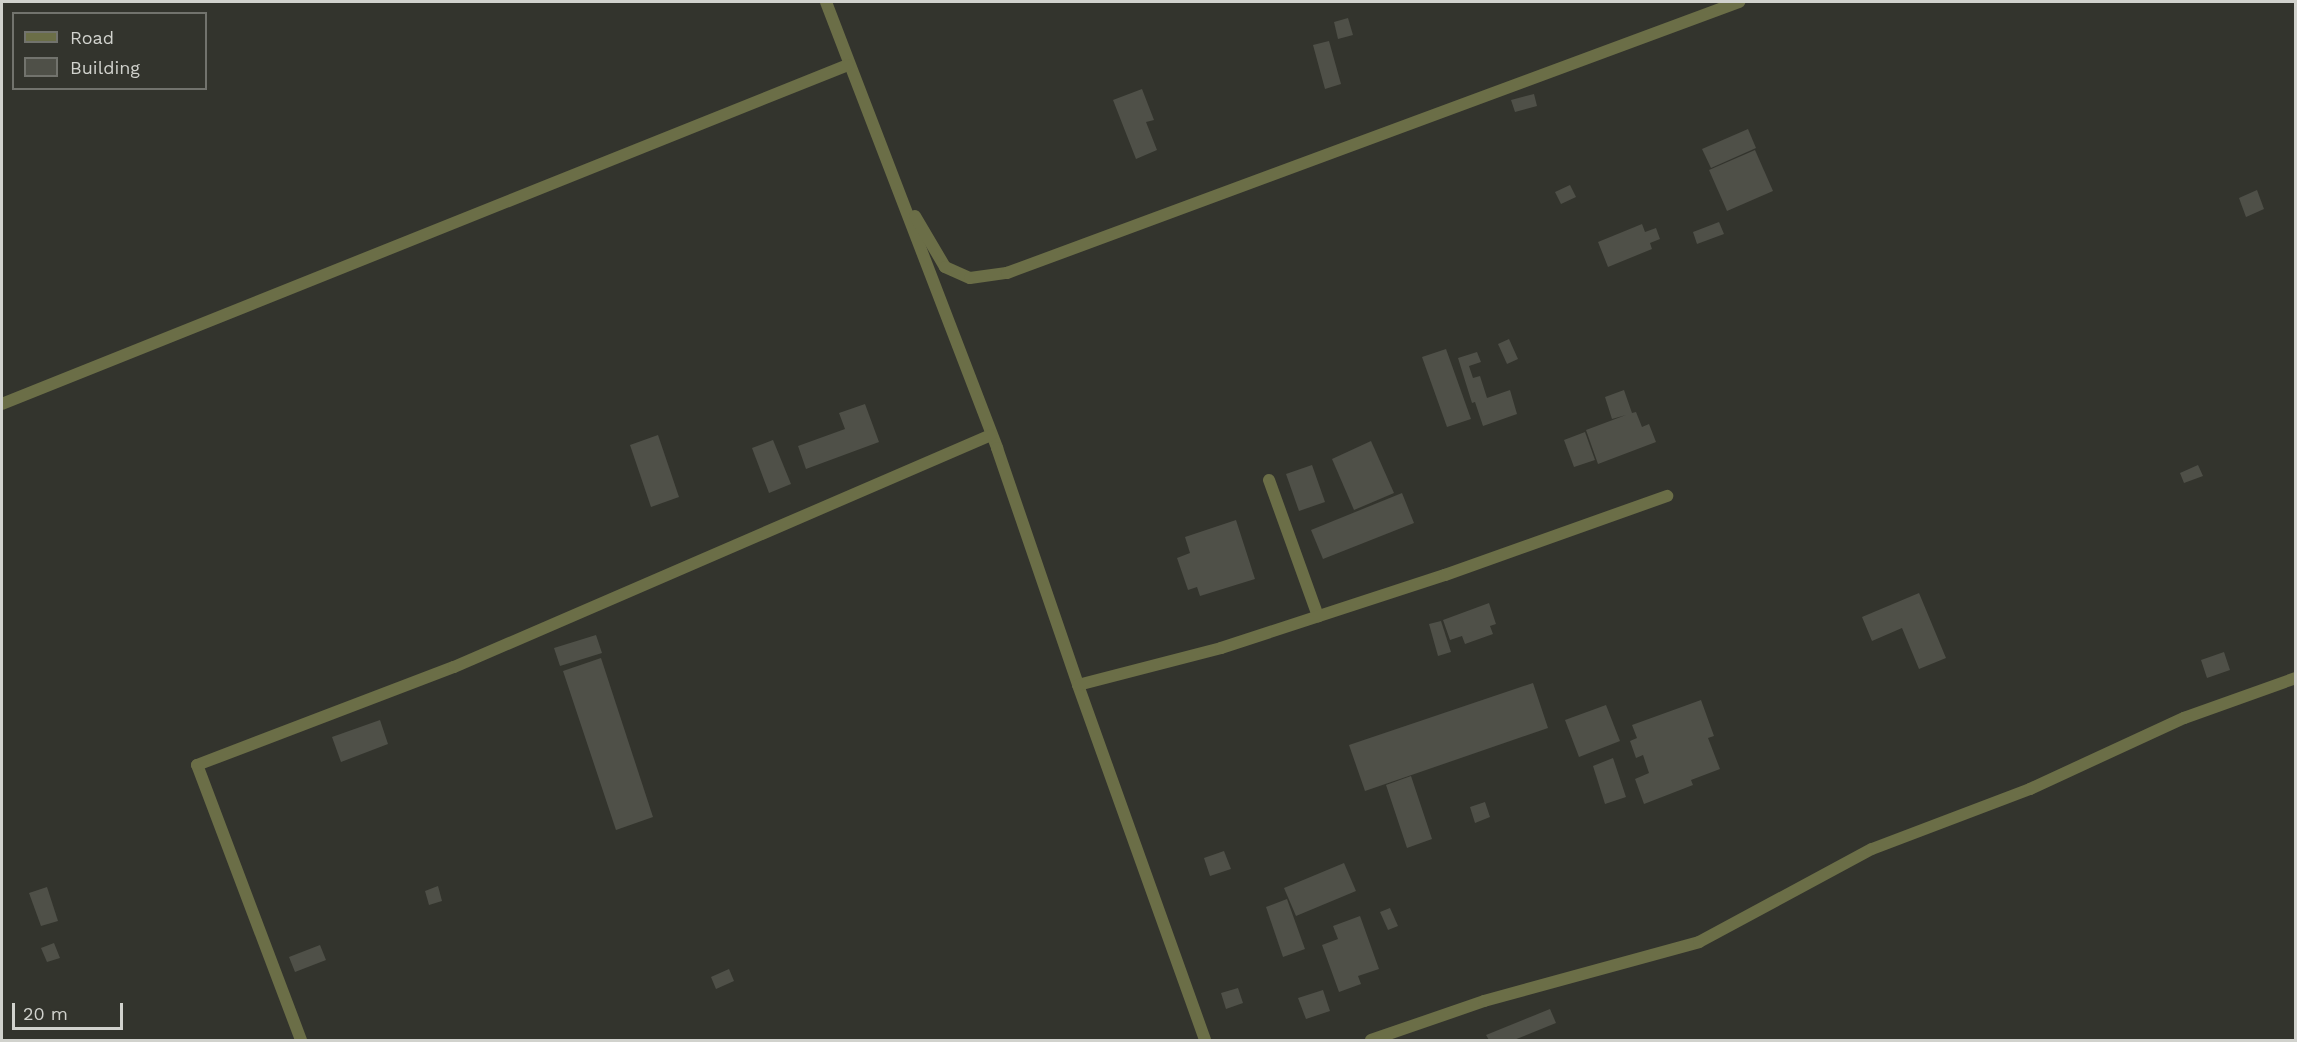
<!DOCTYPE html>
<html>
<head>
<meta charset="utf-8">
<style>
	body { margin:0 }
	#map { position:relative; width:2297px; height:1042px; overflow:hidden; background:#33342d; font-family:"Work Sans",sans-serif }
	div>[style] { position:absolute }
	.building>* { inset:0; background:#4f5048 }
	.lane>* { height:12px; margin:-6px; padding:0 6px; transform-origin:6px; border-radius:6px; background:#6b6e47 }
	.street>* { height:12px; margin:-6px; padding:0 6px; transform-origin:6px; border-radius:6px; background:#6b6e47 }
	span { translate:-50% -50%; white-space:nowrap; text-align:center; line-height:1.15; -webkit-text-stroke:4.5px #33342d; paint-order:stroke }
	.frame { position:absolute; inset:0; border:3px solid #d1d2cd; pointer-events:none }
	.legend { position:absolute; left:12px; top:12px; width:195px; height:78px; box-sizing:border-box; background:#33342d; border:2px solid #72736d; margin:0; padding:8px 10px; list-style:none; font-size:18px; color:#d1d2cd }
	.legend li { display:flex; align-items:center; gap:12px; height:30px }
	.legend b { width:30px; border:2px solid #72736d }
	.scale { position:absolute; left:12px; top:1003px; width:111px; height:27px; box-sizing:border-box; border:3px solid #d1d2cd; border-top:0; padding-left:8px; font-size:18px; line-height:21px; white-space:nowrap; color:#d1d2cd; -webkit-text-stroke:4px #33342d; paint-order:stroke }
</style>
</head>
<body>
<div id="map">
	<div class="building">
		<div style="clip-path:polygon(1348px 18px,1353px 35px,1338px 39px,1334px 22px)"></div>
		<div style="clip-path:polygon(1329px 41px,1341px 84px,1325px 89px,1313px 45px)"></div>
		<div style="clip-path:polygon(1142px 89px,1154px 120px,1146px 122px,1157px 150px,1136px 159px,1113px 100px)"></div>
		<div style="clip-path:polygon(1534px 94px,1537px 106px,1515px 112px,1511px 100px)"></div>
		<div style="clip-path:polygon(1748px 129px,1756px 148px,1711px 168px,1702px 149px)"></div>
		<div style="clip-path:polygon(1755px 150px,1773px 191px,1727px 211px,1709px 170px)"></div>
		<div style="clip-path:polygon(1570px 185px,1576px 197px,1561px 204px,1555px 192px)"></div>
		<div style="clip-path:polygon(2257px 190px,2264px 209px,2246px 217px,2239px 198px)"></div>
		<div style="clip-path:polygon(1719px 222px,1724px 234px,1697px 244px,1693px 232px)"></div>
		<div style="clip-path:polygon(1642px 224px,1645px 232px,1656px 228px,1660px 239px,1650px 243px,1652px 249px,1608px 267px,1598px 242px)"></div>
		<div style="clip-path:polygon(1509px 339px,1518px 359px,1507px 364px,1498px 344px)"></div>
		<div style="clip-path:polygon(1446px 349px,1471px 419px,1447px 427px,1422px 357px)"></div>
		<div style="clip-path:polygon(1477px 352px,1481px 362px,1469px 366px,1473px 378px,1480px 376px,1487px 398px,1510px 390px,1517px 414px,1483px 426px,1475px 402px,1472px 403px,1458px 358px)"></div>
		<div style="clip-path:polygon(1624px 390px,1632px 413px,1636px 412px,1642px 427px,1649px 424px,1656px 442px,1598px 464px,1586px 430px,1626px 415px,1612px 419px,1605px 397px)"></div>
		<div style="clip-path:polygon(865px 404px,879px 442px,806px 469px,798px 446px,845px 429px,839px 413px)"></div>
		<div style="clip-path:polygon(1585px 432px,1595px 460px,1574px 467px,1564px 440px)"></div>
		<div style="clip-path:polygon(658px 435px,679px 497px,651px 507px,630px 445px)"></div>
		<div style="clip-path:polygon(773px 440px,791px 484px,769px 493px,752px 448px)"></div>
		<div style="clip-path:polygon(1371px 441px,1394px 493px,1354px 510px,1332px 459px)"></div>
		<div style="clip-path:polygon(1312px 465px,1325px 502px,1299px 511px,1286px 474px)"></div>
		<div style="clip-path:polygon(2198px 465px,2203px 476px,2184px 483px,2180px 473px)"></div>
		<div style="clip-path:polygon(1402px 493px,1414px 523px,1323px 559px,1311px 530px)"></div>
		<div style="clip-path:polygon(1236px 520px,1255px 579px,1200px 596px,1197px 587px,1188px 590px,1177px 558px,1190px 553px,1185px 537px)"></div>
		<div style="clip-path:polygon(1919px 593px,1946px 658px,1919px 669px,1902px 628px,1872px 641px,1862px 617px)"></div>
		<div style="clip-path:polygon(1489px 603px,1496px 624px,1490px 626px,1493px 634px,1465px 644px,1462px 636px,1450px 640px,1443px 620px)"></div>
		<div style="clip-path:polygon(1441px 621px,1451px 652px,1438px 656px,1429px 624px)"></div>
		<div style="clip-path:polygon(596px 635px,602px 653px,560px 666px,554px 648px)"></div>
		<div style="clip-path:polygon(2224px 652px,2230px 670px,2207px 678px,2201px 660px)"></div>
		<div style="clip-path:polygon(601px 658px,653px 817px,616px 830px,563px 671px)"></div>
		<div style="clip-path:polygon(1533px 683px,1548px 728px,1365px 791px,1349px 745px)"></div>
		<div style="clip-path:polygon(1701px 700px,1714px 736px,1708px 738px,1720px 769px,1691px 780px,1693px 785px,1644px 804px,1635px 779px,1649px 773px,1643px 755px,1636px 758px,1630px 741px,1637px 738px,1632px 725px)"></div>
		<div style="clip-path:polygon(1606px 705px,1620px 741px,1579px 757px,1565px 720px)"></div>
		<div style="clip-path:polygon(380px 720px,388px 744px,341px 762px,332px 737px)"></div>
		<div style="clip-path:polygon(1613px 758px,1626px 797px,1605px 804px,1593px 766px)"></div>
		<div style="clip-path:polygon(1411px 776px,1432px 839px,1407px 848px,1386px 785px)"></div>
		<div style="clip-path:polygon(1485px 802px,1490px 817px,1475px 823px,1470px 807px)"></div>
		<div style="clip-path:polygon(1224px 851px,1231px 869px,1210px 876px,1204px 858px)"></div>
		<div style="clip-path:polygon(1344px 863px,1356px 891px,1296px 916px,1284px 888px)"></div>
		<div style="clip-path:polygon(438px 886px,442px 901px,429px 905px,425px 891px)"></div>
		<div style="clip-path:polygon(47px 887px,58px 921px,41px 926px,29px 893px)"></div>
		<div style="clip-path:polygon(1287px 899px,1305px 949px,1283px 957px,1266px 907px)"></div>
		<div style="clip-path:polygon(1390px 908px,1398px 926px,1388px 930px,1380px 912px)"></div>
		<div style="clip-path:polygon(1360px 916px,1379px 969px,1358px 976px,1361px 984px,1339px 992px,1322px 945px,1338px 939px,1333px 926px)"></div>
		<div style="clip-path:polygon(54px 943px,60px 958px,47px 962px,41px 948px)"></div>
		<div style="clip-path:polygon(320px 945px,326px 960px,295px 972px,289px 957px)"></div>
		<div style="clip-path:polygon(729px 969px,734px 981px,716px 989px,711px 977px)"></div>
		<div style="clip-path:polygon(1238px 988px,1243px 1003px,1226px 1009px,1221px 993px)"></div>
		<div style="clip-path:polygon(1323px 990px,1330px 1011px,1306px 1019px,1298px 998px)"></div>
		<div style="clip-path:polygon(1550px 1009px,1556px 1023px,1514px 1040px,1489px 1040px,1486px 1035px)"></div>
	</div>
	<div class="lane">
		<div style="left:1269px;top:480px;width:145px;rotate:70.2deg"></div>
	</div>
	<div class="street">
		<div style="left:826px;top:2px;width:478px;rotate:69deg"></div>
		<div style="left:997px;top:448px;width:250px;rotate:71.1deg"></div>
		<div style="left:1078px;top:685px;width:377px;rotate:70.3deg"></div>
		<div style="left:915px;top:216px;width:59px;rotate:59.5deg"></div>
		<div style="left:945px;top:267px;width:27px;rotate:24deg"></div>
		<div style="left:970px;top:278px;width:37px;rotate:-8deg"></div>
		<div style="left:1007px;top:273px;width:781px;rotate:-20.32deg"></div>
		<div style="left:2px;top:404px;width:911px;rotate:-21.84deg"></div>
		<div style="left:1078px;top:685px;width:148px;rotate:-14.5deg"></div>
		<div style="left:1221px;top:648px;width:236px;rotate:-18.1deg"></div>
		<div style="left:1445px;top:575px;width:236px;rotate:-19.6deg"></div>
		<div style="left:301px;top:1040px;width:294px;rotate:-110.7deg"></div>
		<div style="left:197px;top:765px;width:275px;rotate:-20.9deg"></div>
		<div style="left:454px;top:667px;width:585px;rotate:-23.37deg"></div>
		<div style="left:1371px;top:1040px;width:120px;rotate:-19deg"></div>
		<div style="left:1484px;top:1001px;width:223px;rotate:-15.3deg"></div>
		<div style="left:1699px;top:942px;width:196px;rotate:-28.3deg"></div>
		<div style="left:1872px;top:849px;width:169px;rotate:-20.8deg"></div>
		<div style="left:2030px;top:789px;width:170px;rotate:-24.8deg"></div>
		<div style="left:2184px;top:718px;width:119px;rotate:-19.7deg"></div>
	</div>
	<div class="frame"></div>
	<ul class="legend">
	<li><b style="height:8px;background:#6b6e47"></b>Road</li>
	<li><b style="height:16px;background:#4f5048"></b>Building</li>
	</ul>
	<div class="scale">20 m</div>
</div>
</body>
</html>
